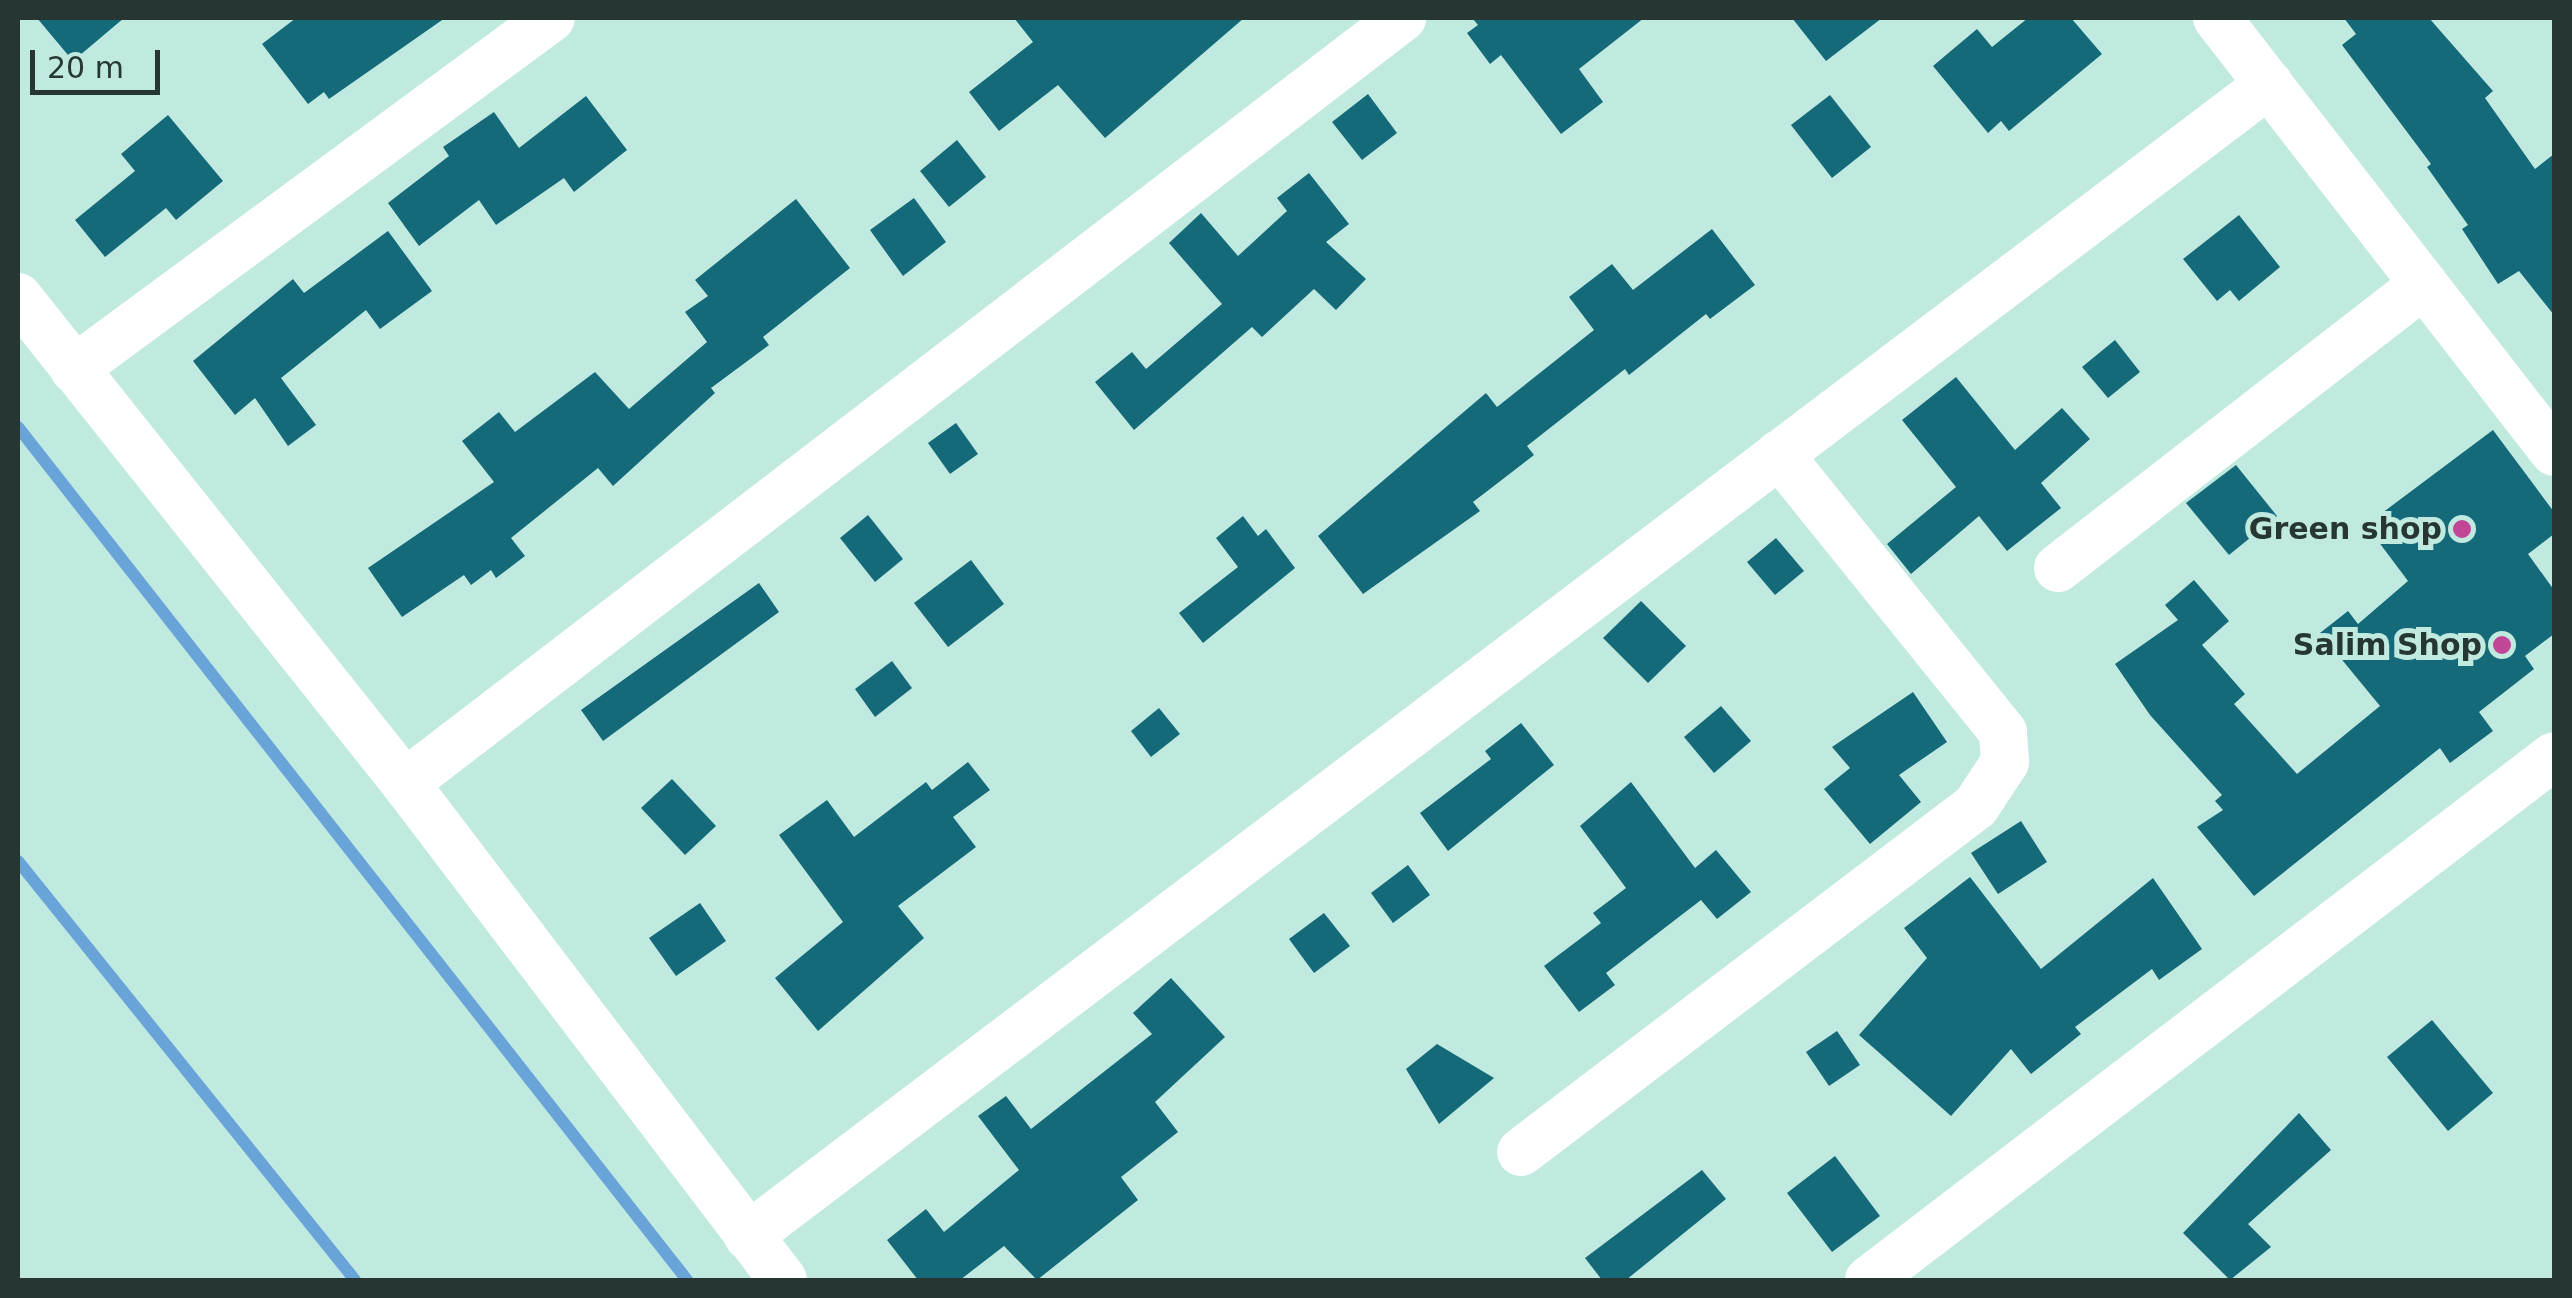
<!DOCTYPE html>
<html>
<head>
<meta charset="utf-8">
<style>
	body { margin:0 }
	#map { position:relative; width:2572px; height:1298px; overflow:hidden; background:#c0e9e0; font-family:"DejaVu Sans",sans-serif }
	div>[style] { position:absolute }
	.stream>* { height:12px; margin:-6px; padding:0 6px; transform-origin:6px; border-radius:6px; background:#68a4d8 }
	.building>* { inset:0; background:#156a79 }
	.street>* { height:48px; margin:-24px; padding:0 24px; transform-origin:24px; border-radius:24px; background:#fff }
	.dots>* { width:28px; height:28px; translate:-50% -50%; box-sizing:border-box; border:5px solid #c0e9e0; border-radius:50% }
	span { translate:-50% -50%; white-space:nowrap; text-align:center; line-height:1.15; -webkit-text-stroke:10px #c0e9e0; paint-order:stroke }
	.poi-label { font-size:30px; color:#263733; font-weight:700 }
	.right { translate:-100% -50%; text-align:right }
	.frame { position:absolute; inset:0; border:20px solid #263733; pointer-events:none }
	.scale { position:absolute; left:30px; top:50px; width:130px; height:45px; box-sizing:border-box; border:5px solid #263733; border-top:0; padding-left:12px; font-size:30px; line-height:35px; white-space:nowrap; color:#263733; -webkit-text-stroke:8px #c0e9e0; paint-order:stroke }
</style>
</head>
<body>
<div id="map">
	<div class="stream">
		<div style="left:18px;top:427px;width:1084px;rotate:51.89deg"></div>
		<div style="left:18px;top:861px;width:538px;rotate:51.19deg"></div>
	</div>
	<div class="building">
		<div style="clip-path:polygon(37px 18px,124px 18px,73px 61px)"></div>
		<div style="clip-path:polygon(296px 18px,445px 18px,329px 99px,324px 92px,308px 104px,262px 44px)"></div>
		<div style="clip-path:polygon(1014px 18px,1244px 18px,1105px 138px,1058px 85px,999px 131px,969px 92px,1033px 42px)"></div>
		<div style="clip-path:polygon(1472px 18px,1644px 18px,1579px 69px,1603px 102px,1561px 134px,1501px 55px,1490px 64px,1467px 33px,1478px 25px)"></div>
		<div style="clip-path:polygon(1792px 18px,1882px 18px,1826px 61px)"></div>
		<div style="clip-path:polygon(2028px 18px,2071px 18px,2102px 54px,2009px 131px,2001px 121px,1988px 133px,1933px 66px,1977px 29px,1992px 47px)"></div>
		<div style="clip-path:polygon(2344px 18px,2429px 18px,2493px 91px,2485px 98px,2535px 169px,2554px 154px,2554px 315px,2519px 271px,2498px 284px,2462px 229px,2468px 225px,2427px 167px,2431px 164px,2342px 45px,2356px 34px)"></div>
		<div style="clip-path:polygon(1368px 94px,1397px 133px,1362px 160px,1332px 122px)"></div>
		<div style="clip-path:polygon(1830px 95px,1871px 147px,1832px 178px,1791px 125px)"></div>
		<div style="clip-path:polygon(586px 96px,627px 150px,574px 192px,564px 178px,496px 225px,479px 200px,419px 246px,388px 203px,449px 156px,443px 147px,494px 112px,519px 148px)"></div>
		<div style="clip-path:polygon(168px 115px,223px 181px,176px 220px,166px 208px,105px 257px,75px 220px,135px 171px,121px 154px)"></div>
		<div style="clip-path:polygon(957px 140px,986px 177px,949px 207px,920px 171px)"></div>
		<div style="clip-path:polygon(1309px 173px,1349px 224px,1326px 242px,1366px 279px,1336px 310px,1314px 289px,1262px 337px,1252px 327px,1134px 430px,1095px 382px,1132px 352px,1146px 369px,1222px 304px,1169px 243px,1201px 213px,1238px 256px,1287px 211px,1277px 198px)"></div>
		<div style="clip-path:polygon(914px 198px,946px 242px,903px 276px,870px 230px)"></div>
		<div style="clip-path:polygon(796px 199px,850px 268px,763px 337px,769px 345px,711px 388px,715px 393px,613px 486px,598px 468px,511px 538px,525px 556px,496px 578px,491px 570px,471px 585px,464px 575px,402px 617px,368px 568px,494px 482px,462px 441px,499px 412px,515px 432px,595px 372px,629px 409px,707px 342px,685px 312px,708px 296px,695px 280px)"></div>
		<div style="clip-path:polygon(2239px 215px,2280px 267px,2239px 301px,2230px 290px,2217px 301px,2183px 259px)"></div>
		<div style="clip-path:polygon(1712px 229px,1755px 285px,1710px 319px,1706px 314px,1629px 375px,1625px 369px,1527px 446px,1534px 455px,1473px 502px,1480px 511px,1363px 594px,1318px 536px,1486px 393px,1497px 407px,1594px 330px,1569px 297px,1612px 264px,1633px 290px)"></div>
		<div style="clip-path:polygon(388px 231px,432px 291px,380px 329px,366px 310px,281px 378px,316px 425px,288px 446px,255px 398px,235px 415px,193px 361px,293px 279px,304px 293px)"></div>
		<div style="clip-path:polygon(2115px 340px,2140px 372px,2108px 398px,2082px 367px)"></div>
		<div style="clip-path:polygon(1956px 377px,2015px 450px,2062px 408px,2090px 439px,2041px 483px,2061px 508px,2007px 551px,1979px 516px,1911px 574px,1887px 544px,1956px 487px,1902px 420px)"></div>
		<div style="clip-path:polygon(956px 423px,978px 454px,950px 474px,928px 443px)"></div>
		<div style="clip-path:polygon(2493px 430px,2554px 512px,2554px 534px,2528px 554px,2554px 590px,2554px 634px,2525px 656px,2534px 669px,2479px 712px,2493px 731px,2450px 763px,2440px 748px,2254px 896px,2197px 827px,2223px 810px,2215px 801px,2222px 795px,2150px 715px,2115px 664px,2178px 620px,2165px 605px,2194px 580px,2229px 621px,2202px 645px,2245px 694px,2234px 704px,2297px 774px,2380px 706px,2320px 633px,2348px 611px,2358px 624px,2408px 581px,2366px 525px)"></div>
		<div style="clip-path:polygon(2236px 465px,2277px 516px,2229px 555px,2186px 503px)"></div>
		<div style="clip-path:polygon(868px 515px,903px 559px,875px 582px,840px 538px)"></div>
		<div style="clip-path:polygon(1243px 516px,1258px 536px,1266px 529px,1295px 568px,1203px 643px,1179px 613px,1238px 567px,1216px 538px)"></div>
		<div style="clip-path:polygon(1776px 538px,1804px 571px,1775px 595px,1747px 562px)"></div>
		<div style="clip-path:polygon(971px 560px,1004px 604px,948px 647px,914px 603px)"></div>
		<div style="clip-path:polygon(759px 583px,779px 612px,603px 741px,581px 710px)"></div>
		<div style="clip-path:polygon(1641px 601px,1686px 646px,1648px 683px,1603px 638px)"></div>
		<div style="clip-path:polygon(892px 661px,912px 688px,875px 717px,855px 689px)"></div>
		<div style="clip-path:polygon(1913px 692px,1947px 742px,1899px 775px,1921px 802px,1870px 844px,1824px 789px,1850px 768px,1832px 747px)"></div>
		<div style="clip-path:polygon(1721px 706px,1751px 741px,1714px 773px,1684px 737px)"></div>
		<div style="clip-path:polygon(1159px 708px,1180px 734px,1151px 757px,1131px 731px)"></div>
		<div style="clip-path:polygon(1521px 723px,1554px 765px,1448px 851px,1420px 813px,1491px 759px,1485px 751px)"></div>
		<div style="clip-path:polygon(968px 762px,990px 790px,953px 817px,976px 847px,898px 906px,924px 938px,818px 1031px,775px 978px,843px 922px,779px 835px,827px 800px,854px 837px,926px 782px,932px 790px)"></div>
		<div style="clip-path:polygon(672px 779px,716px 826px,685px 855px,641px 808px)"></div>
		<div style="clip-path:polygon(1631px 782px,1695px 868px,1716px 850px,1751px 892px,1717px 919px,1701px 900px,1606px 973px,1615px 985px,1579px 1012px,1544px 966px,1601px 923px,1593px 913px,1626px 888px,1580px 826px)"></div>
		<div style="clip-path:polygon(2021px 821px,2047px 862px,1998px 894px,1971px 853px)"></div>
		<div style="clip-path:polygon(1408px 865px,1430px 895px,1393px 923px,1371px 893px)"></div>
		<div style="clip-path:polygon(1970px 877px,2041px 969px,2153px 878px,2202px 949px,2159px 980px,2152px 969px,2075px 1027px,2081px 1034px,2031px 1074px,2011px 1049px,1951px 1116px,1859px 1035px,1927px 958px,1904px 928px)"></div>
		<div style="clip-path:polygon(700px 903px,726px 941px,676px 976px,649px 938px)"></div>
		<div style="clip-path:polygon(1324px 913px,1350px 946px,1314px 973px,1289px 939px)"></div>
		<div style="clip-path:polygon(1171px 978px,1225px 1037px,1155px 1102px,1178px 1132px,1121px 1177px,1138px 1200px,1037px 1280px,1004px 1246px,960px 1280px,918px 1280px,887px 1240px,926px 1209px,944px 1232px,1019px 1170px,978px 1116px,1006px 1096px,1031px 1129px,1152px 1034px,1133px 1013px)"></div>
		<div style="clip-path:polygon(2432px 1020px,2493px 1093px,2448px 1131px,2387px 1057px)"></div>
		<div style="clip-path:polygon(1837px 1031px,1860px 1065px,1829px 1086px,1806px 1052px)"></div>
		<div style="clip-path:polygon(1437px 1044px,1494px 1078px,1439px 1124px,1406px 1069px)"></div>
		<div style="clip-path:polygon(2299px 1113px,2331px 1150px,2248px 1224px,2271px 1247px,2230px 1280px,2183px 1233px)"></div>
		<div style="clip-path:polygon(1835px 1156px,1880px 1216px,1832px 1252px,1787px 1193px)"></div>
		<div style="clip-path:polygon(1702px 1170px,1726px 1199px,1626px 1280px,1602px 1280px,1585px 1258px)"></div>
	</div>
	<div class="street">
		<div style="left:2217px;top:18px;width:549px;rotate:52.17deg"></div>
		<div style="left:18px;top:297px;width:621px;rotate:51.47deg"></div>
		<div style="left:405px;top:783px;width:624px;rotate:52.74deg"></div>
		<div style="left:74px;top:369px;width:592px;rotate:-36.35deg"></div>
		<div style="left:2058px;top:568px;width:463px;rotate:-37.8deg"></div>
		<div style="left:405px;top:783px;width:1257px;rotate:-37.5deg"></div>
		<div style="left:1521px;top:1152px;width:572px;rotate:-37.25deg"></div>
		<div style="left:1976px;top:806px;width:53px;rotate:-56.6deg"></div>
		<div style="left:2005px;top:762px;width:30px;rotate:-94deg"></div>
		<div style="left:2003px;top:732px;width:357px;rotate:-128.9deg"></div>
		<div style="left:748px;top:1236px;width:1908px;rotate:-37.14deg"></div>
		<div style="left:1869px;top:1280px;width:862px;rotate:-37.41deg"></div>
	</div>
	<div class="dots">
		<div style="left:2462px;top:529px;background:#c24696"></div>
		<div style="left:2502px;top:645px;background:#c24696"></div>
	</div>
	<div class="poi-label">
		<span class="right" style="left:2442px;top:529px">Green shop</span>
		<span class="right" style="left:2482px;top:645px">Salim Shop</span>
	</div>
	<div class="frame"></div>
	<div class="scale">20 m</div>
</div>
</body>
</html>
